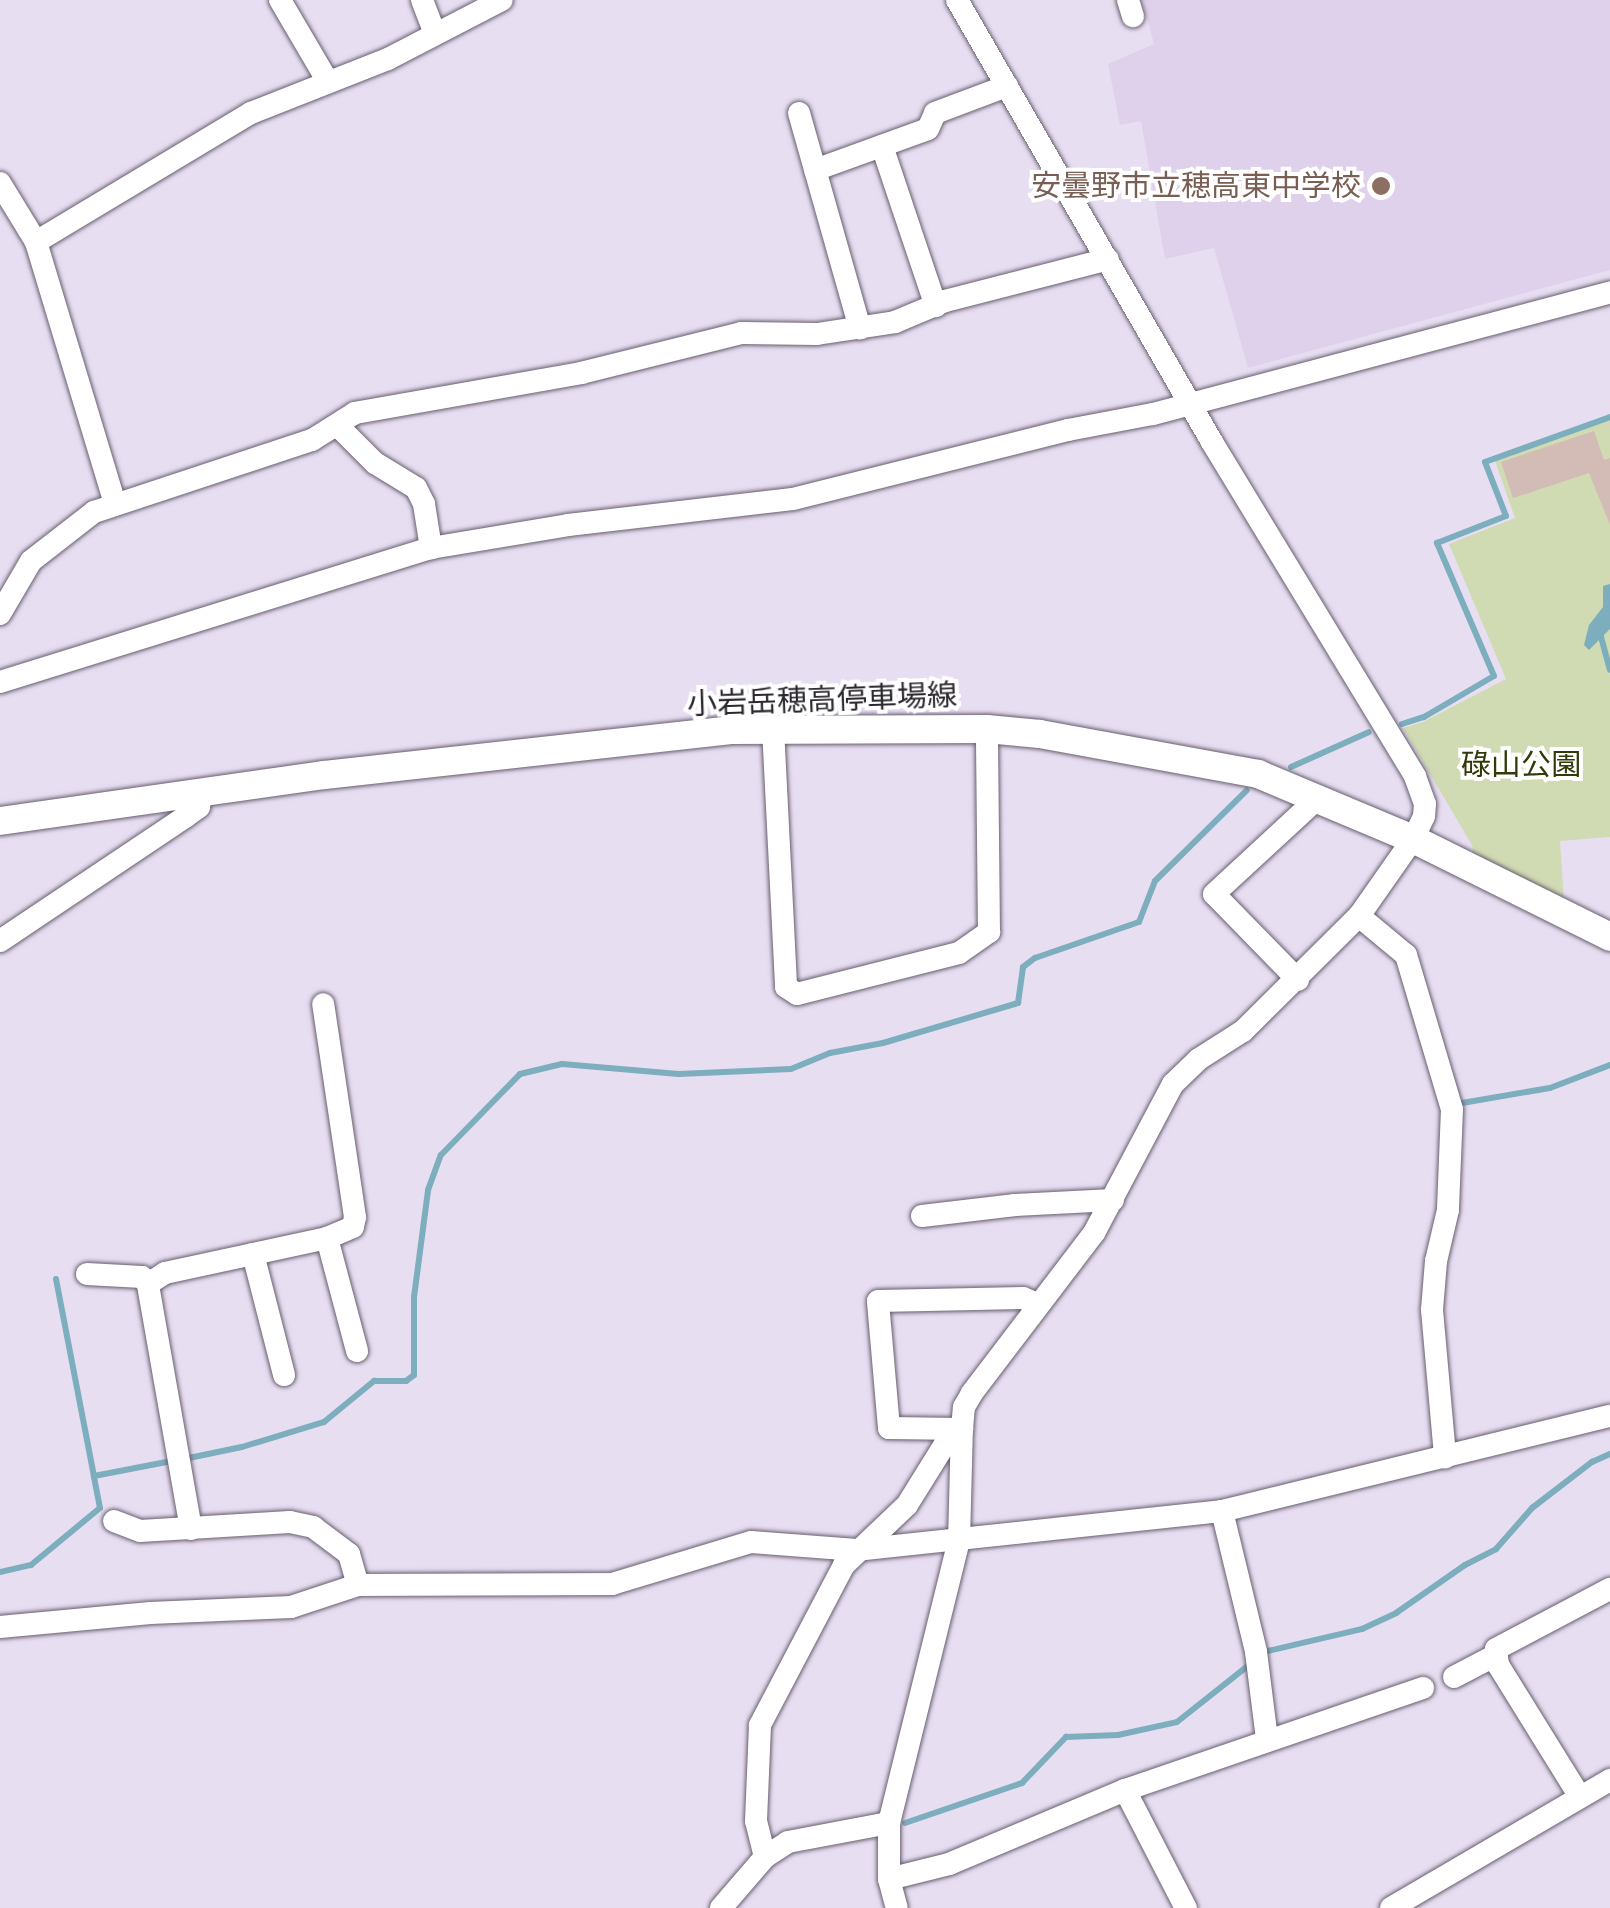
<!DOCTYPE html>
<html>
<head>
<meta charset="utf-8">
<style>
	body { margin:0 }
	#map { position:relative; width:1610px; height:1908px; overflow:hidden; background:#e8def2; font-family:Raleway,"Noto Sans JP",sans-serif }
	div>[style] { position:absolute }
	.built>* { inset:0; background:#dfd1eb }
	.green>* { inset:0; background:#d1dbb3 }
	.water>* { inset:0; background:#7daebd }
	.stream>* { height:6px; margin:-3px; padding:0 3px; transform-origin:3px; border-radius:3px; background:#7daebd }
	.building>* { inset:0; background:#d3bcb6 }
	.roads { filter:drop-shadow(0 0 2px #675e6f) drop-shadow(0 0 2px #675e6f) }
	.minor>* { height:22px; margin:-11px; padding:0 11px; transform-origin:11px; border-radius:11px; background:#fff }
	.major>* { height:28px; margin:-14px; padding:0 14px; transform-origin:14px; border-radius:14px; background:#fff }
	.dots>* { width:28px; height:28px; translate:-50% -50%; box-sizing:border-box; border:5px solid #fff; border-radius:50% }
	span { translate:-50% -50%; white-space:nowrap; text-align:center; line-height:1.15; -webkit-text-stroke:8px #fff; paint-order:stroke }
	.education-label { font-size:30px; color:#785e54 }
	.right { translate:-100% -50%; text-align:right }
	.street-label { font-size:30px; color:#2c282f }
	.park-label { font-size:30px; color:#323a09 }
</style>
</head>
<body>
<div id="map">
	<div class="built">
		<div style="clip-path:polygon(1142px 0,1610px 0,1610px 270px,1248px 368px,1214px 248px,1165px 259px,1141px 121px,1120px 125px,1108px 64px,1154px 44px)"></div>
	</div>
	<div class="green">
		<div style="clip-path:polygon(1610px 419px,1610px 837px,1560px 841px,1564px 901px,1472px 854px,1473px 847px,1403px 728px,1423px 722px,1506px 679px,1449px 544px,1515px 518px,1495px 461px)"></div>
	</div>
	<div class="water">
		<div style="clip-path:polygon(1610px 584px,1610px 629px,1589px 650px,1584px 645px,1589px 625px,1603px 607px,1603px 586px)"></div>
	</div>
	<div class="stream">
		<div style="left:1600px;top:633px;width:38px;rotate:75deg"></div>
		<div style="left:1402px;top:724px;width:23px;rotate:-18deg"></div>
		<div style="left:1424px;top:717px;width:81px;rotate:-30.4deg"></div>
		<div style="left:1494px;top:676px;width:145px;rotate:-113.2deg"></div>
		<div style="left:1437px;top:543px;width:74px;rotate:-21.4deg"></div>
		<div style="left:1506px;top:516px;width:58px;rotate:-111.3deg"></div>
		<div style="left:1485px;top:462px;width:133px;rotate:-19.8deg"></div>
		<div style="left:1291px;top:767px;width:85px;rotate:-24.2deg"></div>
		<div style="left:1462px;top:1103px;width:89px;rotate:-9.7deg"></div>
		<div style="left:1550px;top:1088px;width:64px;rotate:-21deg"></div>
		<div style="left:56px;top:1279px;width:201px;rotate:79.1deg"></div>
		<div style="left:184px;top:1459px;width:59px;rotate:-11.7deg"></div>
		<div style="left:242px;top:1447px;width:86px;rotate:-17deg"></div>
		<div style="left:324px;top:1422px;width:65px;rotate:-39.4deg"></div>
		<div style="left:374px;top:1381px;width:32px"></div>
		<div style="left:406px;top:1381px;width:10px;rotate:-37deg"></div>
		<div style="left:414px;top:1375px;width:78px;rotate:-90deg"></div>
		<div style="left:414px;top:1297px;width:108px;rotate:-82.5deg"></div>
		<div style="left:428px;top:1190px;width:37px;rotate:-70deg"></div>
		<div style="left:441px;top:1155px;width:113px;rotate:-45.7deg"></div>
		<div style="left:520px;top:1074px;width:43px;rotate:-13.4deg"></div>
		<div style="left:562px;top:1064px;width:117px;rotate:4.9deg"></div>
		<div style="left:679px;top:1074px;width:112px;rotate:-2.6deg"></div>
		<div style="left:791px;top:1069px;width:42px;rotate:-22.3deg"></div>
		<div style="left:830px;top:1053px;width:54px;rotate:-10.7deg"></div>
		<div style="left:883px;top:1043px;width:141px;rotate:-16.5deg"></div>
		<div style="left:1018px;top:1003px;width:36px;rotate:-82deg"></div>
		<div style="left:1023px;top:967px;width:15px;rotate:-37deg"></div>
		<div style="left:1035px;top:958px;width:110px;rotate:-19.1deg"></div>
		<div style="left:1139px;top:922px;width:44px;rotate:-68.7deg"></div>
		<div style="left:1155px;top:881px;width:129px;rotate:-44.7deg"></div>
		<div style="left:0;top:1572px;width:32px;rotate:-13deg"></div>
		<div style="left:31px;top:1565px;width:89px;rotate:-39.6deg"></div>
		<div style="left:100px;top:1508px;width:33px;rotate:-101deg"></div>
		<div style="left:94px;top:1476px;width:79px;rotate:-10.9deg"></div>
		<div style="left:1268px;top:1651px;width:97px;rotate:-13.2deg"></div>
		<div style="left:1362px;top:1629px;width:38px;rotate:-25deg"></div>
		<div style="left:1396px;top:1613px;width:84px;rotate:-34.8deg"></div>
		<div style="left:1465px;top:1565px;width:35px;rotate:-27deg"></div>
		<div style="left:1496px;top:1549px;width:55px;rotate:-48.7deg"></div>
		<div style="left:1532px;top:1508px;width:76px;rotate:-37.5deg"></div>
		<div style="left:1592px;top:1462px;width:20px;rotate:-24deg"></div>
		<div style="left:905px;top:1823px;width:124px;rotate:-18.9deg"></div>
		<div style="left:1022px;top:1783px;width:64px;rotate:-46.3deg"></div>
		<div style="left:1066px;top:1737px;width:52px;rotate:-2.2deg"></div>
		<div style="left:1118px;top:1735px;width:60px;rotate:-12.4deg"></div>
		<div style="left:1177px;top:1722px;width:92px;rotate:-38.4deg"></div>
	</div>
	<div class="building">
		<div style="clip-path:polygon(1594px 431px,1604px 460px,1610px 458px,1610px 525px,1589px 473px,1513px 498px,1501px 462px)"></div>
	</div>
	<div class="roads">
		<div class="minor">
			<div style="left:280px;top:0;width:93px;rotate:59.6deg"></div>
			<div style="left:422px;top:0;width:33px;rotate:69deg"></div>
			<div style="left:1128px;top:0;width:17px;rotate:73deg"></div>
			<div style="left:799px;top:113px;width:224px;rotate:74.2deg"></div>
			<div style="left:882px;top:146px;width:169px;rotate:71.4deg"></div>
			<div style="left:815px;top:170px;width:120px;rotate:-19.9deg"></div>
			<div style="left:928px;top:129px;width:17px;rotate:-66deg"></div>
			<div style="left:935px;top:113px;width:77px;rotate:-20.6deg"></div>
			<div style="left:0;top:183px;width:69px;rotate:58.6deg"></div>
			<div style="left:36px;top:242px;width:274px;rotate:73.2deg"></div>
			<div style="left:36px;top:242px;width:251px;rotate:-31deg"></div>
			<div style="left:251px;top:113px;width:147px;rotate:-21.5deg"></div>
			<div style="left:388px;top:59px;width:128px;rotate:-27.4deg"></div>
			<div style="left:337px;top:425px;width:54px;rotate:45deg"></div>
			<div style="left:375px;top:463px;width:48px;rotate:31.4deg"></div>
			<div style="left:416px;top:488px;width:18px;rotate:63deg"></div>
			<div style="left:424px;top:504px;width:45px;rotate:81deg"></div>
			<div style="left:0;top:614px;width:61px;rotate:-59.7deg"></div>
			<div style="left:31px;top:561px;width:80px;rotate:-37.9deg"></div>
			<div style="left:94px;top:512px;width:230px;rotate:-18.3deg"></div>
			<div style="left:312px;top:440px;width:51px;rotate:-32.1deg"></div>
			<div style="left:355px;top:413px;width:230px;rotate:-10deg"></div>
			<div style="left:581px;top:373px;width:165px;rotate:-14deg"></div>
			<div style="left:741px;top:333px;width:76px;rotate:0.8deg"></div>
			<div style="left:817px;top:334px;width:79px;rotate:-8.7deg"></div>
			<div style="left:895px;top:322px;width:54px;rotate:-22.8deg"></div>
			<div style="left:945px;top:301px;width:168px;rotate:-14.4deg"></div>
			<div style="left:0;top:682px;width:451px;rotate:-17.3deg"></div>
			<div style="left:431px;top:548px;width:139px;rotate:-9.5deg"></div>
			<div style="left:568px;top:525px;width:226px;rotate:-6.6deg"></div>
			<div style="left:793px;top:499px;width:284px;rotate:-14.1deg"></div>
			<div style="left:1068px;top:430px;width:86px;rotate:-10.7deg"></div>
			<div style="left:1153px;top:414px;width:473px;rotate:-14.9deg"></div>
			<div style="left:773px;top:728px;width:259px;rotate:87.1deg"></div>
			<div style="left:786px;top:987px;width:13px;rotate:32deg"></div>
			<div style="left:797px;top:994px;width:167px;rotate:-14.2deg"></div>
			<div style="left:959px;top:953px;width:37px;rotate:-35deg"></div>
			<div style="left:989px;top:932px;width:203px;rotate:-90.6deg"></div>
			<div style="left:1359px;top:916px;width:61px;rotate:39.7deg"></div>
			<div style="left:1406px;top:955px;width:161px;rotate:73.4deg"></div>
			<div style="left:1452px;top:1109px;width:101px;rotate:92.3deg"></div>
			<div style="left:1448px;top:1210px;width:52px;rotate:103.2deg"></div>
			<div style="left:1436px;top:1261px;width:49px;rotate:94.7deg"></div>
			<div style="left:1432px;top:1310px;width:148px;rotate:84.9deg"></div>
			<div style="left:0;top:941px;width:223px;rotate:-33.8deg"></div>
			<div style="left:185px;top:817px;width:17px;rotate:-36deg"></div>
			<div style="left:199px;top:807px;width:14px;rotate:-82deg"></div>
			<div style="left:1298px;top:980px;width:120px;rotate:-134.3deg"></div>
			<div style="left:1214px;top:894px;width:142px;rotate:-42.7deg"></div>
			<div style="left:922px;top:1216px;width:94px;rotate:-6.7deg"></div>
			<div style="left:1015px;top:1205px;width:98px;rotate:-2.9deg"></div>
			<div style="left:327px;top:1238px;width:117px;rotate:75.1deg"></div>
			<div style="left:253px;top:1254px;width:125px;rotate:75.6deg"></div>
			<div style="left:87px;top:1274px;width:55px;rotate:3.1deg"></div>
			<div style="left:142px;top:1277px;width:9px;rotate:49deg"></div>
			<div style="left:962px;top:1429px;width:73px;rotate:-179.2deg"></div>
			<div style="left:889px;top:1428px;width:127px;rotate:-95deg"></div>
			<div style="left:878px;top:1301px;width:145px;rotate:-1.2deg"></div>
			<div style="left:1023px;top:1298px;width:15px;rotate:23deg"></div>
			<div style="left:1222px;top:1511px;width:145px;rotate:76.4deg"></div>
			<div style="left:1256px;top:1652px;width:88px;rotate:82.8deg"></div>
			<div style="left:114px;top:1521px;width:28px;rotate:21deg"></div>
			<div style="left:140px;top:1531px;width:150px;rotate:-3.4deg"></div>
			<div style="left:290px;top:1522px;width:24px;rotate:12deg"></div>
			<div style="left:313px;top:1527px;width:45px;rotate:36.9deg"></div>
			<div style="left:349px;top:1554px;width:32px;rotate:74deg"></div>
			<div style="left:191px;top:1529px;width:249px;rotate:-100deg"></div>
			<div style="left:148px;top:1284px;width:20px;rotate:-33deg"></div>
			<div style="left:165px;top:1273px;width:166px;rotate:-12.2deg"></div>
			<div style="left:327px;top:1238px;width:28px;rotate:-23deg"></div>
			<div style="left:353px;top:1227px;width:10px;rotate:-79deg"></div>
			<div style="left:355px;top:1217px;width:215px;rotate:-98.5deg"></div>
			<div style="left:0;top:1627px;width:151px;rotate:-5.3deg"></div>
			<div style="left:150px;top:1613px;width:141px;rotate:-2.4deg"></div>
			<div style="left:291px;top:1607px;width:71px;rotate:-18.2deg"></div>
			<div style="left:358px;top:1585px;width:254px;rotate:-0.2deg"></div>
			<div style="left:612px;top:1584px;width:145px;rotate:-16.8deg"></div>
			<div style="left:751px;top:1542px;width:106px;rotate:4.3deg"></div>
			<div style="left:857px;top:1550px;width:367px;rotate:-6.1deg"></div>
			<div style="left:1222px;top:1511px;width:399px;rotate:-13.8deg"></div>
			<div style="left:1454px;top:1677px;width:47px;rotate:-27.6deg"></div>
			<div style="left:1125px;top:1790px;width:133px;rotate:62.7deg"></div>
			<div style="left:1580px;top:1797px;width:155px;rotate:-121.8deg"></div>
			<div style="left:1498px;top:1665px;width:16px;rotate:-97deg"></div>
			<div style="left:1496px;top:1649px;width:129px;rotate:-27.8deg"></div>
			<div style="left:889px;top:1823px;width:56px;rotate:90deg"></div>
			<div style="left:889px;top:1879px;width:30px;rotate:75deg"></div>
			<div style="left:765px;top:1857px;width:37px;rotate:-104deg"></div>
			<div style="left:756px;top:1821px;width:96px;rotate:-87.6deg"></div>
			<div style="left:760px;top:1725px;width:181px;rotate:-62.3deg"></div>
			<div style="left:844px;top:1565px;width:87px;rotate:-43.6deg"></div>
			<div style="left:907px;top:1505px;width:72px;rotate:-58.1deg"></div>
			<div style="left:945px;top:1444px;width:23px;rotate:-41deg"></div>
			<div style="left:889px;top:1879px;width:62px;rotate:-14deg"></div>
			<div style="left:949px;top:1864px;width:191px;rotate:-22.8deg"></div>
			<div style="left:1125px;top:1790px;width:315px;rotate:-18.9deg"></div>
			<div style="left:721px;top:1908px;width:67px;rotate:-49.2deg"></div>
			<div style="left:765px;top:1857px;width:27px;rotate:-33deg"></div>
			<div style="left:788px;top:1842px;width:103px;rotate:-10.7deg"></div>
			<div style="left:889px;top:1823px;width:291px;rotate:-76.1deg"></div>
			<div style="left:959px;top:1541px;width:112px;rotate:-88.5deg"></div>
			<div style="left:962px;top:1429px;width:22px;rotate:-85deg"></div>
			<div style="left:964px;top:1407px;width:16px;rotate:-60deg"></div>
			<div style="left:972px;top:1393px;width:201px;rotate:-52.7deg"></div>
			<div style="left:1094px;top:1233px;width:169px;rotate:-62.1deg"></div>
			<div style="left:1173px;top:1084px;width:36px;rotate:-44deg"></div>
			<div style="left:1199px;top:1059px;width:52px;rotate:-32.5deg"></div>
			<div style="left:1243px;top:1031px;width:163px;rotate:-44.8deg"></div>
			<div style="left:1359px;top:916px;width:94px;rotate:-55deg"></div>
			<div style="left:1413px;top:839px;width:25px;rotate:-64deg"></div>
			<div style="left:1424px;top:816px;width:12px;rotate:-85deg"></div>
			<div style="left:1425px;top:804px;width:30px;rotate:-110deg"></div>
			<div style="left:1415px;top:776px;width:391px;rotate:-121.3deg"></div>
			<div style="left:1212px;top:442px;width:510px;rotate:-119.98deg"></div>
			<div style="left:1391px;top:1908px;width:254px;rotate:-30.3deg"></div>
		</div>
		<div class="major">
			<div style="left:0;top:821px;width:328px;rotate:-8.1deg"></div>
			<div style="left:325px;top:775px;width:408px;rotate:-6.3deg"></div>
			<div style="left:731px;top:730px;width:256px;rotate:-0.2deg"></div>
			<div style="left:987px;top:729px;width:53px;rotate:5.4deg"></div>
			<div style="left:1040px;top:734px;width:222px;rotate:10.4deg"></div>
			<div style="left:1258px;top:774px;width:168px;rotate:22.8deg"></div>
			<div style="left:1413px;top:839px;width:220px;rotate:26.4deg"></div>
		</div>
	</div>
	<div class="dots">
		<div style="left:1381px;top:186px;background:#8d6e63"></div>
	</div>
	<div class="education-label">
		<span class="right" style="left:1361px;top:186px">安曇野市立穂高東中学校</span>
	</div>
	<div class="street-label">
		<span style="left:822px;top:700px;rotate:-2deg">小岩岳穂高停車場線</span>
	</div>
	<div class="park-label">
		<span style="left:1521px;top:765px">碌山公園</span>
	</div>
</div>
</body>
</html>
